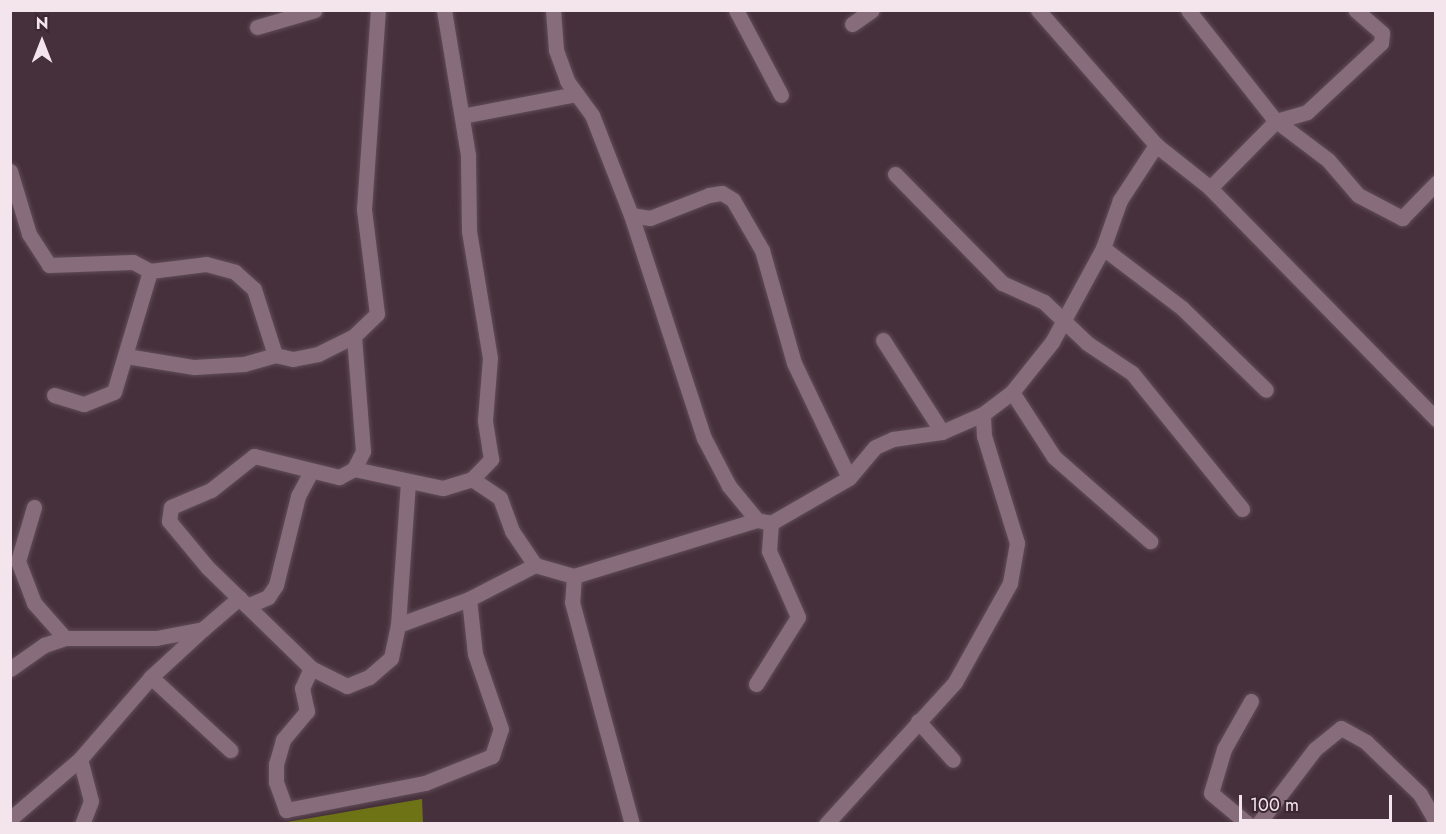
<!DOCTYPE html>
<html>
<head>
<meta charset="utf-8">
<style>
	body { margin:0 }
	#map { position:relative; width:1446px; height:834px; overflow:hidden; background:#46303c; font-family:Jost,sans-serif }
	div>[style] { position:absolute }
	.forest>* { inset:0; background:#6e7415 }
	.roads { filter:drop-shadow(0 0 2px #604d58) drop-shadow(0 0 2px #604d58) }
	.minor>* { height:15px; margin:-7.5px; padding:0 7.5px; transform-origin:7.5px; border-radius:7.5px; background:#876d7b }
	span { translate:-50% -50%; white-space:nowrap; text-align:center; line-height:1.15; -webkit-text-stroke:5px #3b2632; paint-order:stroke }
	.frame { position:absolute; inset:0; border:12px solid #f4e5ed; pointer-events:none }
	.north { position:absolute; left:12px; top:12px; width:60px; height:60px; -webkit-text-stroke:4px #3b2632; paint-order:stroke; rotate:0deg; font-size:16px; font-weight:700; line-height:24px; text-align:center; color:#f4e5ed }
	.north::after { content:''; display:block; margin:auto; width:21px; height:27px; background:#f4e5ed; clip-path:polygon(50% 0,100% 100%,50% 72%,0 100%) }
	.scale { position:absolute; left:1239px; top:795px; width:153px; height:27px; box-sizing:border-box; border:3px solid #f4e5ed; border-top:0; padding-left:8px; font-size:18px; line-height:21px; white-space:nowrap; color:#f4e5ed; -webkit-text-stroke:4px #3b2632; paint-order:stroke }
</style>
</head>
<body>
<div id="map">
	<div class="forest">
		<div style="clip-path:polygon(422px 799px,423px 823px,288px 823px,287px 822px)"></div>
	</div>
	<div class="roads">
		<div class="minor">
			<div style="left:553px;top:10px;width:40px;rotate:85.7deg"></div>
			<div style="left:556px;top:50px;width:33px;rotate:70deg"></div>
			<div style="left:567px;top:81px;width:42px;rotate:53.7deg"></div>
			<div style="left:592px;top:115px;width:107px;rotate:68.7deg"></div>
			<div style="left:631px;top:215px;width:235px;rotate:71.9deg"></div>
			<div style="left:704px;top:438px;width:54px;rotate:62.5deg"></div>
			<div style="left:729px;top:486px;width:44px;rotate:50.5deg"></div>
			<div style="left:736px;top:10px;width:96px;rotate:62.1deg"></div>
			<div style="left:1038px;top:10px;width:179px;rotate:48.8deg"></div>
			<div style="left:1156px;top:145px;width:68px;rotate:38.4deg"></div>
			<div style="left:1209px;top:187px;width:325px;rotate:45.6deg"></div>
			<div style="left:1188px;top:10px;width:140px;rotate:51.7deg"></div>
			<div style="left:1275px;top:120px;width:66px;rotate:37deg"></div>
			<div style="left:1328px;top:160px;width:46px;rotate:49.4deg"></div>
			<div style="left:1358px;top:195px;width:50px;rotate:27.6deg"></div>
			<div style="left:1402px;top:218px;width:49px;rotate:-45.8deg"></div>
			<div style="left:852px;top:24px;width:24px;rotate:-35deg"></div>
			<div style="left:257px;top:27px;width:60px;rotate:-16.3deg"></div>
			<div style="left:462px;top:116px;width:116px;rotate:-10.9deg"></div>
			<div style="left:10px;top:171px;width:66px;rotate:73.2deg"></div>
			<div style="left:29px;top:234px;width:37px;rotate:57deg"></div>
			<div style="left:49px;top:265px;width:84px;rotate:-2deg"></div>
			<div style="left:133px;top:262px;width:19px;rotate:28deg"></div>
			<div style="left:895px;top:174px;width:153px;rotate:45.5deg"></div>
			<div style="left:1002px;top:283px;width:46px;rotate:24.3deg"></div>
			<div style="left:1044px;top:302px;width:59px;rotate:43.6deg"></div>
			<div style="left:1087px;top:343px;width:54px;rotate:33.7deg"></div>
			<div style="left:1132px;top:373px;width:175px;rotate:51deg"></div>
			<div style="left:1210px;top:188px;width:94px;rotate:-45.4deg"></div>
			<div style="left:1276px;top:121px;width:32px;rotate:-16deg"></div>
			<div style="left:1307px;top:112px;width:101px;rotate:-43deg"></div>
			<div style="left:1381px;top:43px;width:10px;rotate:-84deg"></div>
			<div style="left:1382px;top:33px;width:35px;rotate:-139deg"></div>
			<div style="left:631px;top:215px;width:19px;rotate:9deg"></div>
			<div style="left:650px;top:218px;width:63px;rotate:-21.3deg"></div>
			<div style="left:709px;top:195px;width:13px;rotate:-9deg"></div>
			<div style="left:722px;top:193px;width:13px;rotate:32deg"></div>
			<div style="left:733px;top:200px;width:58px;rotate:59.9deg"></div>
			<div style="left:762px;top:250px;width:117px;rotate:74.2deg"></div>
			<div style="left:794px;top:363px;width:127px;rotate:64.4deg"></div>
			<div style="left:1103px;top:248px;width:99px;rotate:37.2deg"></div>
			<div style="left:1182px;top:308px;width:117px;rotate:44.3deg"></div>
			<div style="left:883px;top:340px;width:109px;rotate:57.3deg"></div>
			<div style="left:126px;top:356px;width:69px;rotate:9.2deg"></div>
			<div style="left:194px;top:367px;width:50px;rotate:-3.4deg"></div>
			<div style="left:244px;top:364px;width:32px;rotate:-16deg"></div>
			<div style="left:1012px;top:392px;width:77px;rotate:57.1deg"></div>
			<div style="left:1054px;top:457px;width:128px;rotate:41.2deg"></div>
			<div style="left:54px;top:395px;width:31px;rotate:17deg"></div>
			<div style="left:84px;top:404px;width:32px;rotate:-22deg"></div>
			<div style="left:114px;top:392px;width:126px;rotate:-73.4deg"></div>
			<div style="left:150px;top:271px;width:56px;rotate:-7.1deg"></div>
			<div style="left:206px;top:264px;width:30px;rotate:15deg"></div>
			<div style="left:235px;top:272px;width:25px;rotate:42deg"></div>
			<div style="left:254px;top:289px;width:69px;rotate:72.3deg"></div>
			<div style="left:275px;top:355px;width:18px;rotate:13deg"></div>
			<div style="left:293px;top:359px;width:25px;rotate:-11deg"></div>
			<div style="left:318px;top:354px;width:40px;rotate:-26.6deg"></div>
			<div style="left:354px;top:469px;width:91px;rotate:12.1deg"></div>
			<div style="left:443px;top:488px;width:30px;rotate:-17deg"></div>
			<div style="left:472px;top:479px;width:28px;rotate:-46deg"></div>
			<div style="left:491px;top:459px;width:39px;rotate:-99deg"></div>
			<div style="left:485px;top:420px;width:62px;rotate:-85.4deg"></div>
			<div style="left:490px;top:358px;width:129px;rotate:-99.4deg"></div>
			<div style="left:469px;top:231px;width:76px;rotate:-90.8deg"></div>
			<div style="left:468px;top:155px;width:147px;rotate:-99.4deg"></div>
			<div style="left:472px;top:479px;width:34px;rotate:34deg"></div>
			<div style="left:500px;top:498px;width:35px;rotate:70deg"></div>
			<div style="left:512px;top:531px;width:41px;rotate:55.9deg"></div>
			<div style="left:34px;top:507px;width:56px;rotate:106.5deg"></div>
			<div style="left:18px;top:561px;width:45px;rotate:69.1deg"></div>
			<div style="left:34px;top:603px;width:47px;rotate:48.5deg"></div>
			<div style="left:574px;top:576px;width:26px;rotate:94deg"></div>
			<div style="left:572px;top:602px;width:230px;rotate:74.9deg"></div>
			<div style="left:469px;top:599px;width:76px;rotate:159.9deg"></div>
			<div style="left:398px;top:625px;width:34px;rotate:102deg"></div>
			<div style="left:391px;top:658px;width:29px;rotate:139deg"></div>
			<div style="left:369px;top:677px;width:24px;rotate:158deg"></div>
			<div style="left:347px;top:686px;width:40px;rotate:-153.4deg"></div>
			<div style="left:311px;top:668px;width:22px;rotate:114deg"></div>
			<div style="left:302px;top:688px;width:24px;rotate:78deg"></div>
			<div style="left:307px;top:711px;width:38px;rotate:130deg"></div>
			<div style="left:283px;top:740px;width:25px;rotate:106deg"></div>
			<div style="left:276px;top:764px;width:18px;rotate:90deg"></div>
			<div style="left:276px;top:782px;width:30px;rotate:70deg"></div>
			<div style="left:286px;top:810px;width:142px;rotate:-11deg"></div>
			<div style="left:425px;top:783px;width:72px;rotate:-21.9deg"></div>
			<div style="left:492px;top:756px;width:28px;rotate:-72deg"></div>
			<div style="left:501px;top:729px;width:79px;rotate:-109.1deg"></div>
			<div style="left:475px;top:654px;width:55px;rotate:-96.2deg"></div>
			<div style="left:469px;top:599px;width:74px;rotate:-27.3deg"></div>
			<div style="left:535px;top:565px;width:41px;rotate:15.8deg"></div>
			<div style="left:574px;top:576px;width:191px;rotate:-17deg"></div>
			<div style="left:757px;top:520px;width:14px;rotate:12deg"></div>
			<div style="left:771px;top:523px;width:90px;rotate:-30deg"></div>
			<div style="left:849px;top:478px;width:40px;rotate:-50deg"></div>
			<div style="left:875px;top:447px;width:20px;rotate:-24deg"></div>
			<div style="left:893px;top:439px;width:49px;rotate:-8.1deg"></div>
			<div style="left:942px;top:432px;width:45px;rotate:-23.7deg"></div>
			<div style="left:983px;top:414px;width:36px;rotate:-37deg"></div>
			<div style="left:1012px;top:392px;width:64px;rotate:-51.3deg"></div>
			<div style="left:1052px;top:342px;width:107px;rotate:-61.5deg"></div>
			<div style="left:1103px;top:248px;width:51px;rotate:-70.5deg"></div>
			<div style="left:1120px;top:200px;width:66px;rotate:-56.8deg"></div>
			<div style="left:247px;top:606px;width:23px;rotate:-23deg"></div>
			<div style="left:268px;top:597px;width:14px;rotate:-56deg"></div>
			<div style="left:276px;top:585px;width:92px;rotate:-76.1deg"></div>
			<div style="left:298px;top:496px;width:27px;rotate:-62deg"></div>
			<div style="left:398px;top:625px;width:142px;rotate:-86deg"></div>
			<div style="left:311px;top:668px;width:144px;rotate:-135.8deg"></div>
			<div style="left:208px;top:568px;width:61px;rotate:-129.7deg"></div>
			<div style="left:169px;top:521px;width:14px;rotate:-82deg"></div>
			<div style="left:171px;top:507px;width:43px;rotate:-23deg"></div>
			<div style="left:211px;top:490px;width:55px;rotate:-38.3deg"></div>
			<div style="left:254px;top:456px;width:88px;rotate:13.9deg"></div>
			<div style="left:339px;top:477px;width:17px;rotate:-28deg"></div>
			<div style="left:354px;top:469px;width:20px;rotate:-63deg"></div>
			<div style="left:363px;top:451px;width:115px;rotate:-94.5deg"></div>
			<div style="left:354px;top:336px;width:32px;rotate:-44deg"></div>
			<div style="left:377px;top:314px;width:106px;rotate:-97.1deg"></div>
			<div style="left:364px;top:209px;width:199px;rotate:-86deg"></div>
			<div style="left:10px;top:669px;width:42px;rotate:-35.2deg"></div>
			<div style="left:44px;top:645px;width:22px;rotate:-18deg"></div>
			<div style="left:65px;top:638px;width:91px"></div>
			<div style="left:156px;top:638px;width:48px;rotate:-10.8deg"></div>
			<div style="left:203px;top:629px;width:48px;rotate:-40.7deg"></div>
			<div style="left:151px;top:677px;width:108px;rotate:42.7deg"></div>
			<div style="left:756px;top:684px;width:79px;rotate:-57.9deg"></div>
			<div style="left:798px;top:617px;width:72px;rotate:-113.7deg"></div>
			<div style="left:769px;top:551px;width:28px;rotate:-86deg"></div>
			<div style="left:918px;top:721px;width:52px;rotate:48.1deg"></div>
			<div style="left:80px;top:759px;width:43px;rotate:75.3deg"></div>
			<div style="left:91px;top:801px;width:25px;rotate:111deg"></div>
			<div style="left:10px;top:819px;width:92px;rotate:-40.6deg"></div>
			<div style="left:80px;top:759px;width:108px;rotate:-49.1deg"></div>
			<div style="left:151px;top:677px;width:71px;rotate:-42.7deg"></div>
			<div style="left:826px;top:824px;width:192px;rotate:-47.7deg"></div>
			<div style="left:955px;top:682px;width:113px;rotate:-60.9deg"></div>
			<div style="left:1010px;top:583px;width:41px;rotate:-80.1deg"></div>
			<div style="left:1017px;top:543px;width:112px;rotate:-107.1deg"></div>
			<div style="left:984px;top:436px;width:22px;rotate:-93deg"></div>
			<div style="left:1248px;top:824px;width:48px;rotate:-140deg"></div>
			<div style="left:1211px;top:793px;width:46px;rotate:-73.5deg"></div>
			<div style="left:1224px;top:749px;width:55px;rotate:-60.6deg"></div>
			<div style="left:1258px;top:824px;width:94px;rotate:-52.8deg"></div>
			<div style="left:1315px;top:749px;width:33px;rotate:-39deg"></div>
			<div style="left:1341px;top:728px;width:29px;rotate:29deg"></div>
			<div style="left:1366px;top:742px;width:75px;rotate:43.9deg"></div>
			<div style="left:1420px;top:794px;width:32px;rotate:60deg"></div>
		</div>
	</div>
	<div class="frame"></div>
	<div class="north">N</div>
	<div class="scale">100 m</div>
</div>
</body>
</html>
